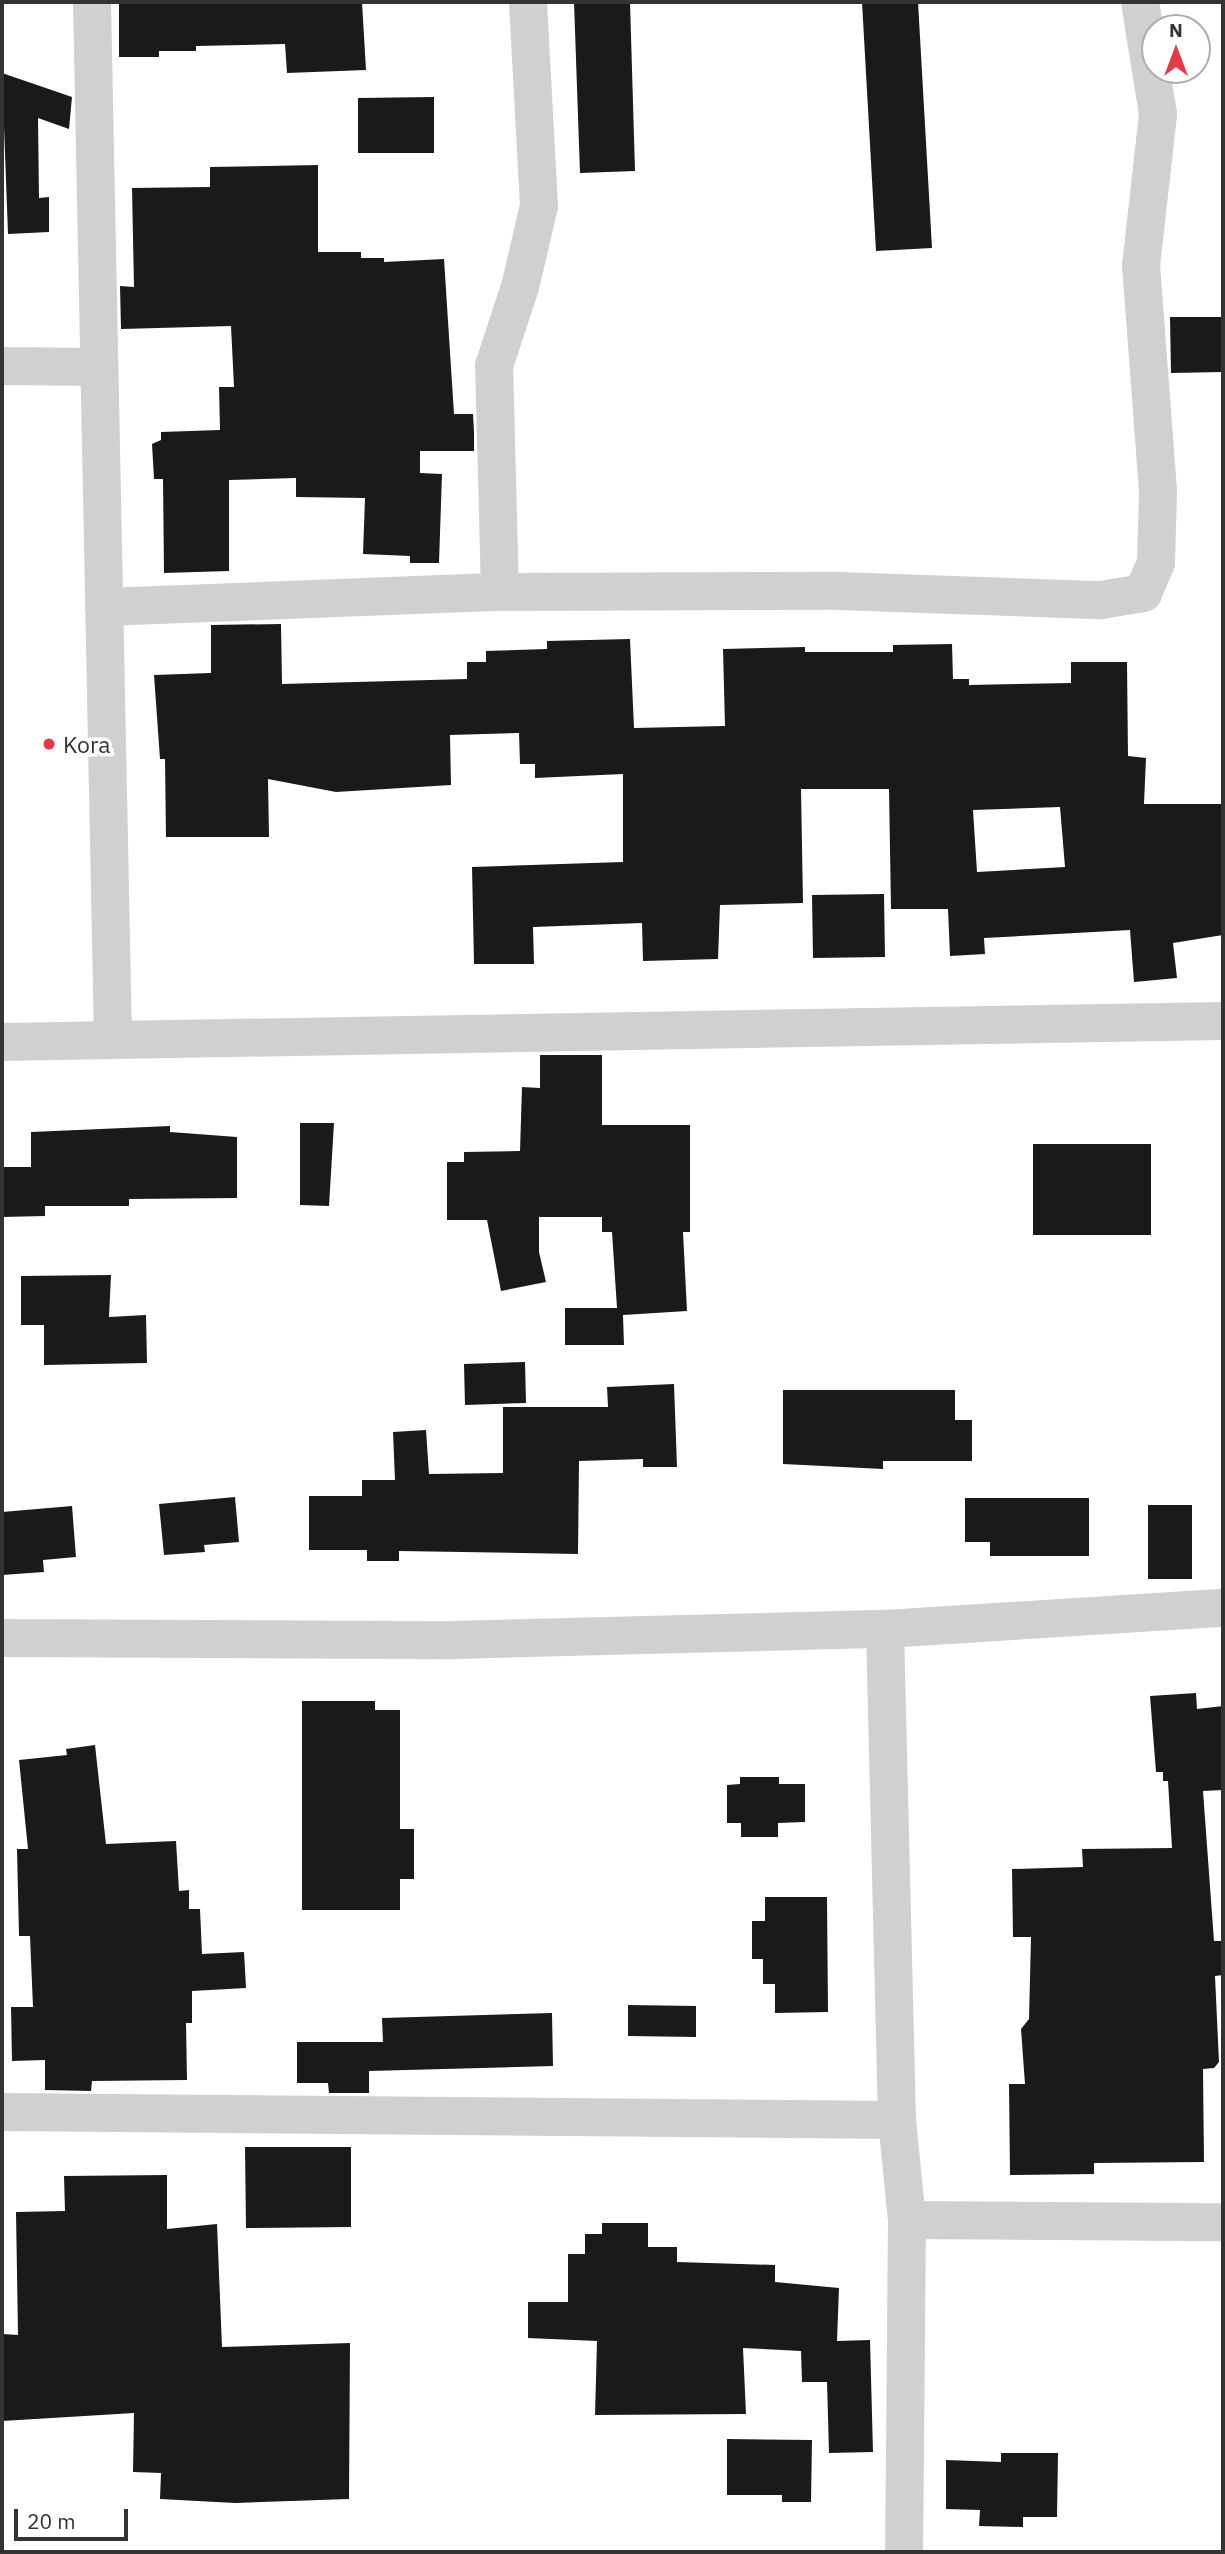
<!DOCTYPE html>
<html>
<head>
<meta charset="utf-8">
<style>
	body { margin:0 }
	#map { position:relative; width:1225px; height:2554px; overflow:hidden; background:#fff; font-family:"IBM Plex Sans",sans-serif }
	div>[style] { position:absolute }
	.building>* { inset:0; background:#1a1a1a }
	.street>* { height:38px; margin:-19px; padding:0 19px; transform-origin:19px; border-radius:19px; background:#d0d0d0 }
	.dots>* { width:19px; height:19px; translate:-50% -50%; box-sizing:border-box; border:4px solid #fff; border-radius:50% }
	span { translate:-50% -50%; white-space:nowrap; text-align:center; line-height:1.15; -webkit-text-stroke:7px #fff; paint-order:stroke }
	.poi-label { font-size:23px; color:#333 }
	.left { translate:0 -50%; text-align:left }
	.frame { position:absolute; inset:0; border:4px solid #333; pointer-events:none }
	.north { position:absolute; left:1141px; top:14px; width:70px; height:70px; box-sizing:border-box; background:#fff; border:2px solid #adadad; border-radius:50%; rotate:0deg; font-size:19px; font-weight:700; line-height:28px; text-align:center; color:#333 }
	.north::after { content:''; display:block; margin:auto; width:24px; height:32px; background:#e63946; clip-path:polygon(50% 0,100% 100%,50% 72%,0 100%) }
	.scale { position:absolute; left:14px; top:2509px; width:114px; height:32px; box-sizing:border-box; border:4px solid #333; border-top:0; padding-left:9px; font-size:21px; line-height:24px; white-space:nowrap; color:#333; -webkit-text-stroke:5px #fff; paint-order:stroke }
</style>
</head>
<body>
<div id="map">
	<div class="building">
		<div style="clip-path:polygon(362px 2px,366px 70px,287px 73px,285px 44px,196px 46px,196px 51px,159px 51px,159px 57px,119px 57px,119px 3px)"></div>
		<div style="clip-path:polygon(574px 2px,630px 2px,635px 171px,580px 173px)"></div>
		<div style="clip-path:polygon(862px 2px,918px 2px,932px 248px,876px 251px)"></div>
		<div style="clip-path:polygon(2px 73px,72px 97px,69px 129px,38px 118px,39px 198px,49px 197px,49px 232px,8px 234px)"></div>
		<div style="clip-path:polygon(434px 97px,434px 153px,358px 153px,358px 98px)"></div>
		<div style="clip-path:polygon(318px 165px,318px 252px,361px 252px,361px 258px,384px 258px,384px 262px,444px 259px,454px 414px,473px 414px,474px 432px,474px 451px,420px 451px,420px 473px,442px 474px,439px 563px,410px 563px,410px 556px,363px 554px,365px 498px,296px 497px,296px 478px,229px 480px,229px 571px,164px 573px,163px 479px,154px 479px,152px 444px,161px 440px,161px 432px,220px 430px,219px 387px,234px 387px,231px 326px,121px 329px,120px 286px,134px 287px,132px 188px,210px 187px,210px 167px)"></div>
		<div style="clip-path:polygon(1170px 317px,1223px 317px,1223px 372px,1171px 373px)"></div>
		<div style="clip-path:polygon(evenodd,281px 624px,282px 684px,467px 679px,467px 662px,486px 662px,486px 651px,547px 649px,547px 641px,630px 639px,634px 728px,725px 726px,723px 649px,805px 647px,805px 652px,893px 652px,893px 645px,952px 644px,953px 679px,969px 679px,969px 685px,1071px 683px,1071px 662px,1127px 662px,1128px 756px,1146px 758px,1144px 804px,1223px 804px,1223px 935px,1173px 943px,1177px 978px,1134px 982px,1130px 930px,984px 938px,985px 954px,950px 956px,948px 909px,891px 909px,889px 789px,801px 789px,803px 903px,720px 905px,718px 959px,643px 961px,642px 923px,533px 927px,534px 964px,474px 964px,472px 867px,623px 862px,623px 774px,535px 778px,535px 764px,520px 764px,519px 733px,450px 735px,451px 785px,336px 792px,268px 779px,269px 837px,166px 837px,165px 759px,160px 759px,154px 675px,211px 673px,211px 625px,281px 624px,1060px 807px,1065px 867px,977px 872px,973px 810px,1060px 807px)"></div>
		<div style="clip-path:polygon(884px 894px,885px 957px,813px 958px,812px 895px)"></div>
		<div style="clip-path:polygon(540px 1055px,602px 1055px,602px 1125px,690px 1125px,690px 1232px,683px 1232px,687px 1311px,623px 1315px,624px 1345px,565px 1345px,565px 1308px,617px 1308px,612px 1232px,602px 1232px,602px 1217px,539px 1217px,539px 1252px,546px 1282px,501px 1291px,487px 1220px,447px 1220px,447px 1162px,464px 1162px,464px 1152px,520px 1151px,522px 1087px,540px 1088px)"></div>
		<div style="clip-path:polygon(300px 1123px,334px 1123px,329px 1206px,300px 1205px)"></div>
		<div style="clip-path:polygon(170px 1126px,170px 1132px,237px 1137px,237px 1198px,129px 1199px,129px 1206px,45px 1206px,45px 1216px,2px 1217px,2px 1167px,31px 1167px,31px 1132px)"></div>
		<div style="clip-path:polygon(1033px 1144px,1151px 1144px,1151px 1235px,1033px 1235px)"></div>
		<div style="clip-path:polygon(111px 1275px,109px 1317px,146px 1315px,147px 1363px,44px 1365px,44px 1325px,21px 1325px,21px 1276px)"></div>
		<div style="clip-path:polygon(525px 1362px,526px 1403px,465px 1405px,464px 1364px)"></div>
		<div style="clip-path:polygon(674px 1384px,677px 1467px,643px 1467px,643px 1459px,579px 1461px,578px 1554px,399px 1551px,399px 1561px,367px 1561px,367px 1550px,309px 1550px,309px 1496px,362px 1496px,362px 1480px,395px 1480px,393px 1432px,426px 1430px,429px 1474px,503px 1473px,503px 1407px,608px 1407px,607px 1387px)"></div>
		<div style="clip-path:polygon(783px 1390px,955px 1390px,955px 1420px,972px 1420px,972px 1461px,883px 1461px,883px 1469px,783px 1464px)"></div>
		<div style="clip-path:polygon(235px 1497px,239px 1542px,204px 1545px,205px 1552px,164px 1555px,159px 1504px)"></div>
		<div style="clip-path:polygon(965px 1498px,1089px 1498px,1089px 1556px,990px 1556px,990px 1542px,965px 1542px)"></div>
		<div style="clip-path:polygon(1148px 1505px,1192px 1505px,1192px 1579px,1148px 1579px)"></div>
		<div style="clip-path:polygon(72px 1506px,76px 1557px,43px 1560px,44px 1572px,2px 1575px,2px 1512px)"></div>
		<div style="clip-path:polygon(1196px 1693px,1197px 1709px,1223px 1706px,1223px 1790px,1203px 1791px,1214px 1941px,1223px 1941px,1223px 1975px,1215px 1976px,1219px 2062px,1214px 2068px,1203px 2069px,1204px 2162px,1094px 2163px,1094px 2174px,1010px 2175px,1009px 2084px,1025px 2084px,1021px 2029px,1029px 2019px,1031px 1937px,1013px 1937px,1012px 1869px,1083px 1867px,1082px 1849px,1172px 1848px,1168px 1781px,1163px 1781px,1163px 1772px,1156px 1772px,1150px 1696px)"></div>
		<div style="clip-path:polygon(302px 1701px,375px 1701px,375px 1710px,400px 1710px,400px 1829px,414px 1829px,414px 1879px,400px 1879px,400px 1910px,302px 1910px)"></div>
		<div style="clip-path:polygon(95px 1745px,106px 1844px,176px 1841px,179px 1891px,189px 1890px,189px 1909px,200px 1909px,202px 1954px,244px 1952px,246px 1988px,192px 1991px,192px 2023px,186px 2023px,187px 2080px,92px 2081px,91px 2091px,45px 2090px,45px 2060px,12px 2061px,11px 2007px,33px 2007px,30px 1936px,19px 1936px,17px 1849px,28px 1849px,19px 1760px,67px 1755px,66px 1749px)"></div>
		<div style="clip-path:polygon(740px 1777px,779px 1777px,779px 1784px,805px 1784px,805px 1822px,778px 1823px,778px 1837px,741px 1837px,741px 1823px,727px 1823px,727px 1785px,740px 1784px)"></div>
		<div style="clip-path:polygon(765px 1897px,827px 1897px,828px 2012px,775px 2013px,775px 1984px,763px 1984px,763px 1959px,752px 1959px,752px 1921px,765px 1921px)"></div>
		<div style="clip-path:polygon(628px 2005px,696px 2006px,696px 2037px,628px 2036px)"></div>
		<div style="clip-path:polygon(552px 2013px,553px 2066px,369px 2071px,369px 2093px,329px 2093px,328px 2083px,297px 2083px,297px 2042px,383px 2042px,382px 2018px)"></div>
		<div style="clip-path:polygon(245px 2147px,351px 2147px,351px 2227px,246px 2228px)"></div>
		<div style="clip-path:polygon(167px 2175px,167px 2229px,217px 2224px,222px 2347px,350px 2343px,349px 2499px,235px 2503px,160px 2499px,161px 2473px,133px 2472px,134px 2413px,2px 2421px,3px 2334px,18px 2335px,16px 2212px,65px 2211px,64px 2176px)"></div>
		<div style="clip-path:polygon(602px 2223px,648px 2223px,648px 2247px,677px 2247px,677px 2262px,775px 2265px,775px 2282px,839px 2288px,837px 2341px,870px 2340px,873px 2452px,829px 2453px,827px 2382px,802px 2382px,801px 2351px,743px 2348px,746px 2414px,595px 2415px,597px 2341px,528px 2338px,528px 2302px,568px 2302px,568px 2254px,585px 2254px,585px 2234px,602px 2234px)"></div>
		<div style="clip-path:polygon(727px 2439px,812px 2440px,811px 2502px,782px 2502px,782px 2495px,727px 2495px)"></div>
		<div style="clip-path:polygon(1001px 2453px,1058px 2453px,1057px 2517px,1023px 2517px,1023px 2527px,979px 2526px,980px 2510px,946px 2509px,946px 2460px,1001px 2462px)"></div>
	</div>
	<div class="street">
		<div style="left:92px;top:2px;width:1035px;rotate:88.84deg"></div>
		<div style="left:2px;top:366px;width:97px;rotate:0.6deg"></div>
		<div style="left:500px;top:592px;width:226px;rotate:-91.5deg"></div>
		<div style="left:494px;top:366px;width:83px;rotate:-71.8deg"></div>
		<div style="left:520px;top:287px;width:83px;rotate:-76.8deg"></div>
		<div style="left:539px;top:206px;width:204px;rotate:-93.1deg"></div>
		<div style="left:104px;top:607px;width:396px;rotate:-2.2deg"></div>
		<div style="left:500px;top:592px;width:338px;rotate:-0.2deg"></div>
		<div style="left:838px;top:591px;width:263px;rotate:2deg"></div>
		<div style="left:1101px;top:600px;width:43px;rotate:-9.5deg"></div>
		<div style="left:1143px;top:593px;width:33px;rotate:-67deg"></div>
		<div style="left:1156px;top:563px;width:72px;rotate:-88.4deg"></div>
		<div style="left:1158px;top:491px;width:226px;rotate:-94.3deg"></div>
		<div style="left:1141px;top:266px;width:153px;rotate:-83.6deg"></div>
		<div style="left:1158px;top:114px;width:113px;rotate:-99.1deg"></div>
		<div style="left:2px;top:1042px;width:1221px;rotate:-0.99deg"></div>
		<div style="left:885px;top:1629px;width:491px;rotate:88.6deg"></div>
		<div style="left:897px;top:2120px;width:100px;rotate:84.3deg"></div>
		<div style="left:907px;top:2220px;width:332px;rotate:90.5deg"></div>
		<div style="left:2px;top:1638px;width:452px;rotate:0.3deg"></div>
		<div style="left:454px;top:1640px;width:431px;rotate:-1.5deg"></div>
		<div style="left:885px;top:1629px;width:339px;rotate:-3.6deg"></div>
		<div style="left:2px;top:2112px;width:895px;rotate:0.51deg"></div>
		<div style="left:907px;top:2220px;width:316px;rotate:0.4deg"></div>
	</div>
	<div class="dots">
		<div style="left:49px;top:744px;background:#e63946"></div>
	</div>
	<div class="poi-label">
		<span class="left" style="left:63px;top:744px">Kora</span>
	</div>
	<div class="frame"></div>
	<div class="north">N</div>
	<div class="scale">20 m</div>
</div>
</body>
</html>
